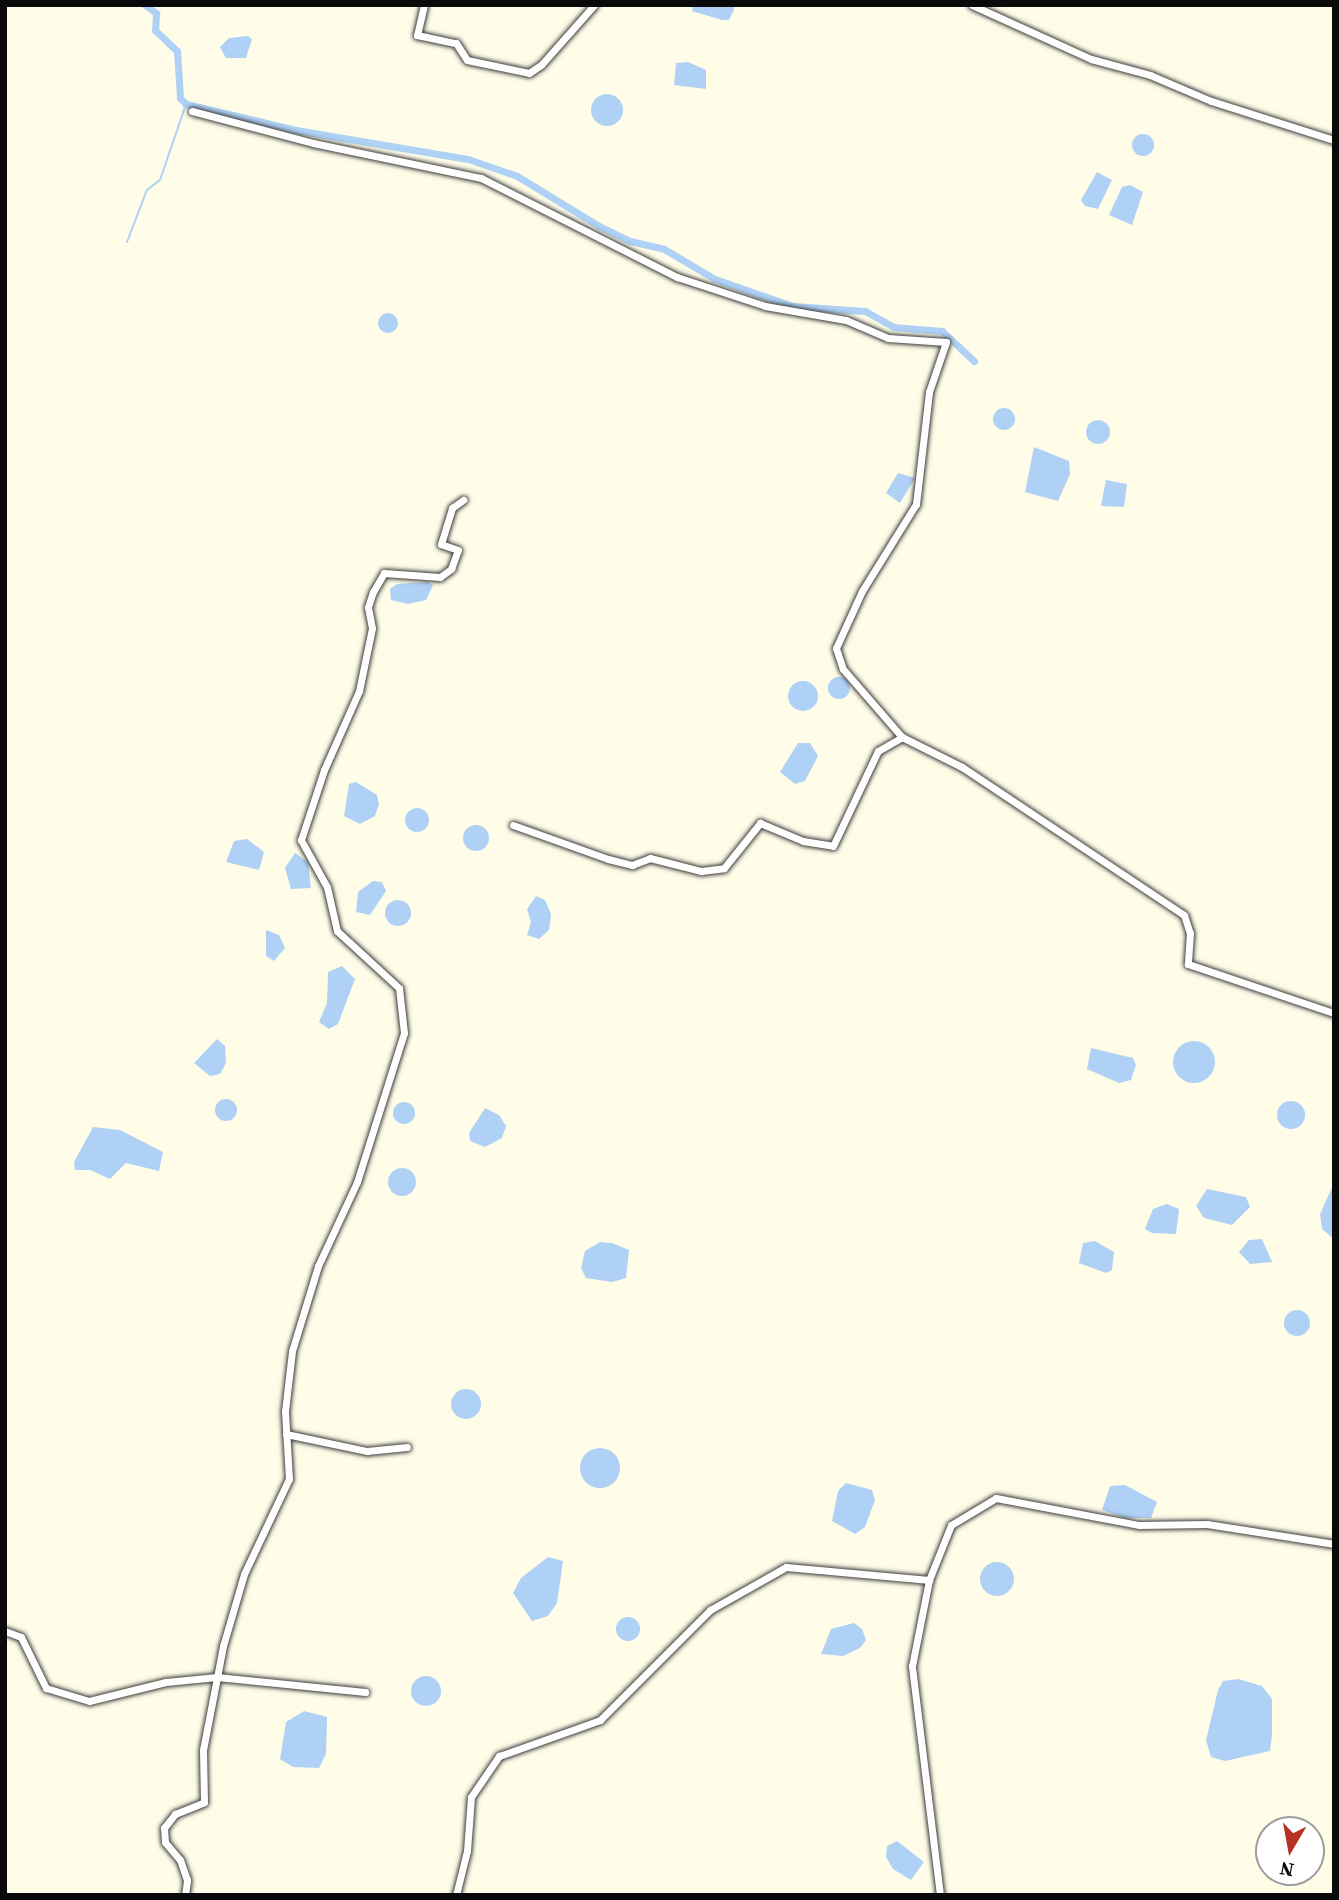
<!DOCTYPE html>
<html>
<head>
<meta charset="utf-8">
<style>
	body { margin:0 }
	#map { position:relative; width:1339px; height:1900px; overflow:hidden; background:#fffde8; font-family:"Source Serif 4",serif }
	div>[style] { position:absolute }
	.water>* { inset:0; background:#aed1f5 }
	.round { border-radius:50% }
	.stream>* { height:2px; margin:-1px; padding:0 1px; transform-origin:1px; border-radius:1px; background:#aed1f5 }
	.canal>* { height:7px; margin:-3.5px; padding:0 3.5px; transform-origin:3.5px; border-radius:3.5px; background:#aed1f5 }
	.roads { filter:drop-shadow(0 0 2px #3d3d3d) drop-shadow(0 0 2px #3d3d3d) }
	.minor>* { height:7px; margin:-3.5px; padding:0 3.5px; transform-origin:3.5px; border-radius:3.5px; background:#fff }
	span { translate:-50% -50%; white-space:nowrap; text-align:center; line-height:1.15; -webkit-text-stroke:7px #fff; paint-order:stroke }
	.frame { position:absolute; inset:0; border:7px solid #0a0a0a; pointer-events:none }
	.north { position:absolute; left:1255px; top:1816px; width:70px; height:70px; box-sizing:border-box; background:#fff; border:2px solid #9d9d9d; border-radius:50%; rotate:190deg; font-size:19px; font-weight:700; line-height:28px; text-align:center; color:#0a0a0a }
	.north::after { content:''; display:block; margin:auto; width:24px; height:32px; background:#b83125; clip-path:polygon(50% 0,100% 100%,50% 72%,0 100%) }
</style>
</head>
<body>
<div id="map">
	<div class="water">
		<div style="clip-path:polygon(693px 5px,734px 5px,734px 10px,729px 20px,722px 20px,692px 11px)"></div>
		<div style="clip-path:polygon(248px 36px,252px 39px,246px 58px,226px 58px,220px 47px,229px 38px)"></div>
		<div style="clip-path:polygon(688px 62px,706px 70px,706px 89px,674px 85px,676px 63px)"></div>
		<div class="round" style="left:591px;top:94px;width:32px;height:32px"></div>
		<div class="round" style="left:1132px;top:134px;width:22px;height:22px"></div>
		<div style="clip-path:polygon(1097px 172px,1112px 180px,1098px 209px,1085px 206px,1081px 200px)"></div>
		<div style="clip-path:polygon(1130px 185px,1143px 192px,1132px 225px,1109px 215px,1122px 187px)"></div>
		<div class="round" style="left:378px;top:313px;width:20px;height:20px"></div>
		<div class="round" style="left:993px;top:408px;width:22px;height:22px"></div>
		<div class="round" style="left:1086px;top:420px;width:24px;height:24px"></div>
		<div style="clip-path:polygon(1034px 447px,1069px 461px,1070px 474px,1058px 501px,1025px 492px)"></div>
		<div style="clip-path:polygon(898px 473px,915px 478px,900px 503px,886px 493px)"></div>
		<div style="clip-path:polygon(1106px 480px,1127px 484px,1124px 507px,1101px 506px)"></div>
		<div style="clip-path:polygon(428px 582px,433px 585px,426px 600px,408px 604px,391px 600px,390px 589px,397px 584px)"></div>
		<div class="round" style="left:828px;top:677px;width:22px;height:22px"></div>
		<div class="round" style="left:788px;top:681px;width:30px;height:30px"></div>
		<div style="clip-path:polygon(798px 743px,810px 743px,818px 756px,805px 781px,795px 784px,780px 772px)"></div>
		<div style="clip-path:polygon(356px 782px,377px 795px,379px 804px,375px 816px,360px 824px,344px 816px,349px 784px)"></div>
		<div class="round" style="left:405px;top:808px;width:24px;height:24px"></div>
		<div class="round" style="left:463px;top:825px;width:26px;height:26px"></div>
		<div style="clip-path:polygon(247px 839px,264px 852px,259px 870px,226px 862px,234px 841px)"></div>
		<div style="clip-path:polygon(295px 853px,308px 862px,311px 888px,291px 889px,285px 868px)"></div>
		<div style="clip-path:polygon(373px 881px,382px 882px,386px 891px,370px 915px,356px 912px,358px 892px)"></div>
		<div style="clip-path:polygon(536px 896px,545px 900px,551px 914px,549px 930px,539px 939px,527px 935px,531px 922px,527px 909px)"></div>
		<div class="round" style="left:385px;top:900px;width:26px;height:26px"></div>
		<div style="clip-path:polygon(266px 930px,279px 935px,285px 948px,274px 961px,266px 956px)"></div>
		<div style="clip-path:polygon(342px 966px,355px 979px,338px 1024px,329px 1029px,319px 1022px,327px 1003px,328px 972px)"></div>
		<div style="clip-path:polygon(217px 1039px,225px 1046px,226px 1063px,220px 1074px,210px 1076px,194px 1063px)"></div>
		<div class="round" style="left:1173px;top:1041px;width:42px;height:42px"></div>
		<div style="clip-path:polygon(1091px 1048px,1133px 1058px,1136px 1065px,1131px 1080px,1119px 1083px,1087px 1069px)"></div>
		<div class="round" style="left:215px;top:1099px;width:22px;height:22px"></div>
		<div class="round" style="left:1277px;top:1101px;width:28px;height:28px"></div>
		<div class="round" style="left:393px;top:1102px;width:22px;height:22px"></div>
		<div style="clip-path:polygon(485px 1108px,499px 1115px,506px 1126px,502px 1138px,485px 1147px,470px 1141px,469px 1133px)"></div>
		<div style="clip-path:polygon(93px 1127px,120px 1130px,163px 1152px,159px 1171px,126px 1163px,110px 1179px,90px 1170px,75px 1170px,74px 1162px)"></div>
		<div class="round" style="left:388px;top:1168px;width:28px;height:28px"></div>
		<div style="clip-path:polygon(1334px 1183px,1334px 1239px,1322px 1229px,1320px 1214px)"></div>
		<div style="clip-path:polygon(1207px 1189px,1246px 1197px,1250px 1207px,1232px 1225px,1204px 1218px,1196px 1206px)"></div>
		<div style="clip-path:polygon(1167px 1204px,1179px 1209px,1176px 1234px,1152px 1233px,1145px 1229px,1153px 1209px)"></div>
		<div style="clip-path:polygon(1262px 1239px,1272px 1262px,1250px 1264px,1239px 1252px,1249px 1240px)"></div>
		<div style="clip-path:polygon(1095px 1241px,1114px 1252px,1112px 1270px,1106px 1273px,1079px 1263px,1083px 1243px)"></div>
		<div style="clip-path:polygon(612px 1243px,629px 1250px,626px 1278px,612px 1282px,586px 1278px,581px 1268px,585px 1251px,600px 1242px)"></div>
		<div class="round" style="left:1284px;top:1310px;width:26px;height:26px"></div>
		<div class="round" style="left:451px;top:1389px;width:30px;height:30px"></div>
		<div class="round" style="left:580px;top:1448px;width:40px;height:40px"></div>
		<div style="clip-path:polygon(846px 1483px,872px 1490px,875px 1500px,865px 1527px,855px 1534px,832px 1521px,838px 1491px)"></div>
		<div style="clip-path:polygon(1125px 1485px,1157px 1502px,1151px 1518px,1125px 1518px,1102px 1510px,1110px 1486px)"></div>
		<div style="clip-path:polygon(548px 1557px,563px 1561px,557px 1603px,548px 1616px,532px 1621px,513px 1593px,521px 1578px)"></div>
		<div class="round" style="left:980px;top:1562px;width:34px;height:34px"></div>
		<div class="round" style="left:616px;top:1617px;width:24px;height:24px"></div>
		<div style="clip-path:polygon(854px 1623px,862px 1629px,866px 1640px,860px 1648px,843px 1656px,821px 1654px,831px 1629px)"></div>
		<div class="round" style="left:411px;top:1676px;width:30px;height:30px"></div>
		<div style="clip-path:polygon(1238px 1679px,1262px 1686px,1272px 1699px,1272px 1736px,1270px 1751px,1225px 1761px,1211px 1757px,1206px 1740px,1218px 1690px,1223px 1681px)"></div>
		<div style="clip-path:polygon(304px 1711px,327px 1717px,326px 1754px,319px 1768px,293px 1767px,280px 1759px,286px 1722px)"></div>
		<div style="clip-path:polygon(897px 1841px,924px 1862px,911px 1880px,893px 1869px,886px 1857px,887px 1846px)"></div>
	</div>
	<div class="stream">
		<div style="left:127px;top:242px;width:56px;rotate:-69deg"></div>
		<div style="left:147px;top:190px;width:16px;rotate:-38deg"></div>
		<div style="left:160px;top:180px;width:80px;rotate:-71.1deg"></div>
	</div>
	<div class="canal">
		<div style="left:145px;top:5px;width:14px;rotate:36deg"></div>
		<div style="left:156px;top:13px;width:17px;rotate:93deg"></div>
		<div style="left:155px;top:30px;width:30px;rotate:44deg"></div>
		<div style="left:177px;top:51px;width:47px;rotate:86.3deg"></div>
		<div style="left:180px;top:98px;width:8px;rotate:45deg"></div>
		<div style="left:186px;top:104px;width:113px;rotate:13.3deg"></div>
		<div style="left:296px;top:130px;width:174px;rotate:9.6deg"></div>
		<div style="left:468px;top:159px;width:52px;rotate:19.1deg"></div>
		<div style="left:517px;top:176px;width:96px;rotate:31.4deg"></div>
		<div style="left:599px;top:226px;width:34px;rotate:26deg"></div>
		<div style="left:630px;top:241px;width:35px;rotate:13deg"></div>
		<div style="left:664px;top:249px;width:59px;rotate:30.5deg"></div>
		<div style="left:715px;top:279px;width:82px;rotate:19.3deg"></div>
		<div style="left:792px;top:306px;width:73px;rotate:3.9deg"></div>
		<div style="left:865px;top:311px;width:33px;rotate:29deg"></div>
		<div style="left:894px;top:327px;width:48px;rotate:4.8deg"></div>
		<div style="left:942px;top:331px;width:44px;rotate:43.2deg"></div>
	</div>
	<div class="roads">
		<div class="minor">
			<div style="left:424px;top:5px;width:31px;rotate:103deg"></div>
			<div style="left:417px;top:35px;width:40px;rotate:12deg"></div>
			<div style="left:456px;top:43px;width:20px;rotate:57deg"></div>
			<div style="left:467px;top:60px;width:63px;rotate:11.8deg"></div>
			<div style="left:529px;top:73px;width:14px;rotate:-34deg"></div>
			<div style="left:541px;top:65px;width:80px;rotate:-48.5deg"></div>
			<div style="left:972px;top:5px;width:131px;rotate:24.4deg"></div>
			<div style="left:1091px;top:59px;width:61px;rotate:15.2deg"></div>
			<div style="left:1150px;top:75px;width:66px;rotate:23.1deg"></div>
			<div style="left:1211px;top:101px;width:129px;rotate:17.6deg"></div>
			<div style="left:192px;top:111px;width:125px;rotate:14.8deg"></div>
			<div style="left:313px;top:143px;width:172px;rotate:11.8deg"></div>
			<div style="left:481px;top:178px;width:220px;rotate:26.8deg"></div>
			<div style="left:677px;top:277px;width:93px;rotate:18.2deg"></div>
			<div style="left:765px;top:306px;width:82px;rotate:9.8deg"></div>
			<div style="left:846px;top:320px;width:46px;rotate:23.2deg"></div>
			<div style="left:888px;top:338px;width:58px;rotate:3.9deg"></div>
			<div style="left:946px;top:342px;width:53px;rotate:108.8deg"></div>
			<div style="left:929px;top:392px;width:113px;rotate:96.6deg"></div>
			<div style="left:916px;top:504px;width:102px;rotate:121.8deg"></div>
			<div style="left:862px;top:591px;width:63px;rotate:114.5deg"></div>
			<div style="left:836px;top:648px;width:22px;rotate:72deg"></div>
			<div style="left:843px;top:669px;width:90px;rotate:49.1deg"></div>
			<div style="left:513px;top:825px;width:101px;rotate:19.7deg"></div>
			<div style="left:608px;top:859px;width:25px;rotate:14deg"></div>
			<div style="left:632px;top:865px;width:19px;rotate:-21deg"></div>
			<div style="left:650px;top:858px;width:53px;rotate:14.3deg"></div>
			<div style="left:701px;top:871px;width:23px;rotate:-7deg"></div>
			<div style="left:724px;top:868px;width:58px;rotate:-51.3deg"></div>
			<div style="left:760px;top:823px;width:47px;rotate:22.7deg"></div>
			<div style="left:803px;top:841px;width:30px;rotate:9deg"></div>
			<div style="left:833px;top:846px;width:105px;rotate:-64.7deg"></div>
			<div style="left:878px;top:751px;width:28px;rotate:-30deg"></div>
			<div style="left:902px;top:737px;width:67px;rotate:26.6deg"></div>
			<div style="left:962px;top:767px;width:267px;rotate:33.7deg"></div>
			<div style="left:1184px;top:915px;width:19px;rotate:72deg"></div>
			<div style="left:1190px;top:933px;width:31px;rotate:94deg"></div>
			<div style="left:1188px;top:964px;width:154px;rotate:18.6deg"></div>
			<div style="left:286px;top:1434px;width:83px;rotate:11.9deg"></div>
			<div style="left:367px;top:1451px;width:40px;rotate:-5.7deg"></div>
			<div style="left:5px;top:1631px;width:17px;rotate:21deg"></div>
			<div style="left:21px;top:1637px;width:57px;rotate:63.9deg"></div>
			<div style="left:46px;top:1688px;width:45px;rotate:16.8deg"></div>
			<div style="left:89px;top:1701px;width:79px;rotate:-13.9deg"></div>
			<div style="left:166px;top:1682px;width:51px;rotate:-5.6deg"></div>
			<div style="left:217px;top:1677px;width:149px;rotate:5.8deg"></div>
			<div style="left:185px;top:1895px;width:15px;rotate:-82deg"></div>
			<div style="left:187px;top:1880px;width:21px;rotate:-109deg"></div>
			<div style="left:180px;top:1860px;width:23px;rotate:-130deg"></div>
			<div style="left:165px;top:1842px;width:14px;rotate:-94deg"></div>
			<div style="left:164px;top:1828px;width:18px;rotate:-52deg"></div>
			<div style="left:175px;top:1814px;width:31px;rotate:-22deg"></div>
			<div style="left:204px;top:1802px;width:52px;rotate:-91.1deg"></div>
			<div style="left:203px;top:1750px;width:106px;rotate:-79.1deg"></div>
			<div style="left:223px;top:1646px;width:75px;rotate:-73.7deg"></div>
			<div style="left:244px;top:1574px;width:105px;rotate:-64.7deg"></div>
			<div style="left:289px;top:1479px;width:68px;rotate:-93.4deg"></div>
			<div style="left:285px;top:1411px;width:60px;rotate:-83.3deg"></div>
			<div style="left:292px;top:1351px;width:89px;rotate:-73deg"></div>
			<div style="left:318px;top:1266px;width:93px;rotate:-65.1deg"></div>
			<div style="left:357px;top:1182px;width:156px;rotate:-72.5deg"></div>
			<div style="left:404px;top:1033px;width:45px;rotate:-96.3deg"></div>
			<div style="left:399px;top:988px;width:84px;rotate:-137.4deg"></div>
			<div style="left:337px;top:931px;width:45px;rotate:-102.8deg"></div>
			<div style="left:327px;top:887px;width:54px;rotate:-119deg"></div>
			<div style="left:301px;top:840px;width:74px;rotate:-71.8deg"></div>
			<div style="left:324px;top:770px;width:86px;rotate:-66.1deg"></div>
			<div style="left:359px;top:691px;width:64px;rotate:-78.3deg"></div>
			<div style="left:372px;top:628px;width:21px;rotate:-101deg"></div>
			<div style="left:368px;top:607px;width:16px;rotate:-72deg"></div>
			<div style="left:373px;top:592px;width:22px;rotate:-60deg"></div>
			<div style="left:384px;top:573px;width:56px;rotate:4.1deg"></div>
			<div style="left:440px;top:577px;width:14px;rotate:-36deg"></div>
			<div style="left:451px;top:569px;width:20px;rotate:-70deg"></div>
			<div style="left:458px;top:550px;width:18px;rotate:-161deg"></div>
			<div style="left:441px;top:544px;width:38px;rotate:-73deg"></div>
			<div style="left:452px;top:508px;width:14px;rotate:-36deg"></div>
			<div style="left:456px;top:1895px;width:45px;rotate:-76deg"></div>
			<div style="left:467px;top:1851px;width:54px;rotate:-85.8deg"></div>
			<div style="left:471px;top:1797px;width:50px;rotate:-55.7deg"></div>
			<div style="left:499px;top:1756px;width:107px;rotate:-19.6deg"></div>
			<div style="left:600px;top:1720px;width:156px;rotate:-45deg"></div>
			<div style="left:710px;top:1610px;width:87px;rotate:-29.5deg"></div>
			<div style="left:786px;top:1567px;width:144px;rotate:5.2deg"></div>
			<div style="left:940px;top:1895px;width:231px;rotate:-97deg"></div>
			<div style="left:912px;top:1666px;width:88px;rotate:-78.8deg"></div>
			<div style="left:929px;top:1580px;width:59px;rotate:-68.2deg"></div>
			<div style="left:951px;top:1525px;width:52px;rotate:-31deg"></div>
			<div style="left:996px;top:1498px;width:146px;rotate:10.7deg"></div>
			<div style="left:1139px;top:1525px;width:68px;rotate:-0.8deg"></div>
			<div style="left:1207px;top:1524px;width:129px;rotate:8.9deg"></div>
		</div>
	</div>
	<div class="frame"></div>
	<div class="north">N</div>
</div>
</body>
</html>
